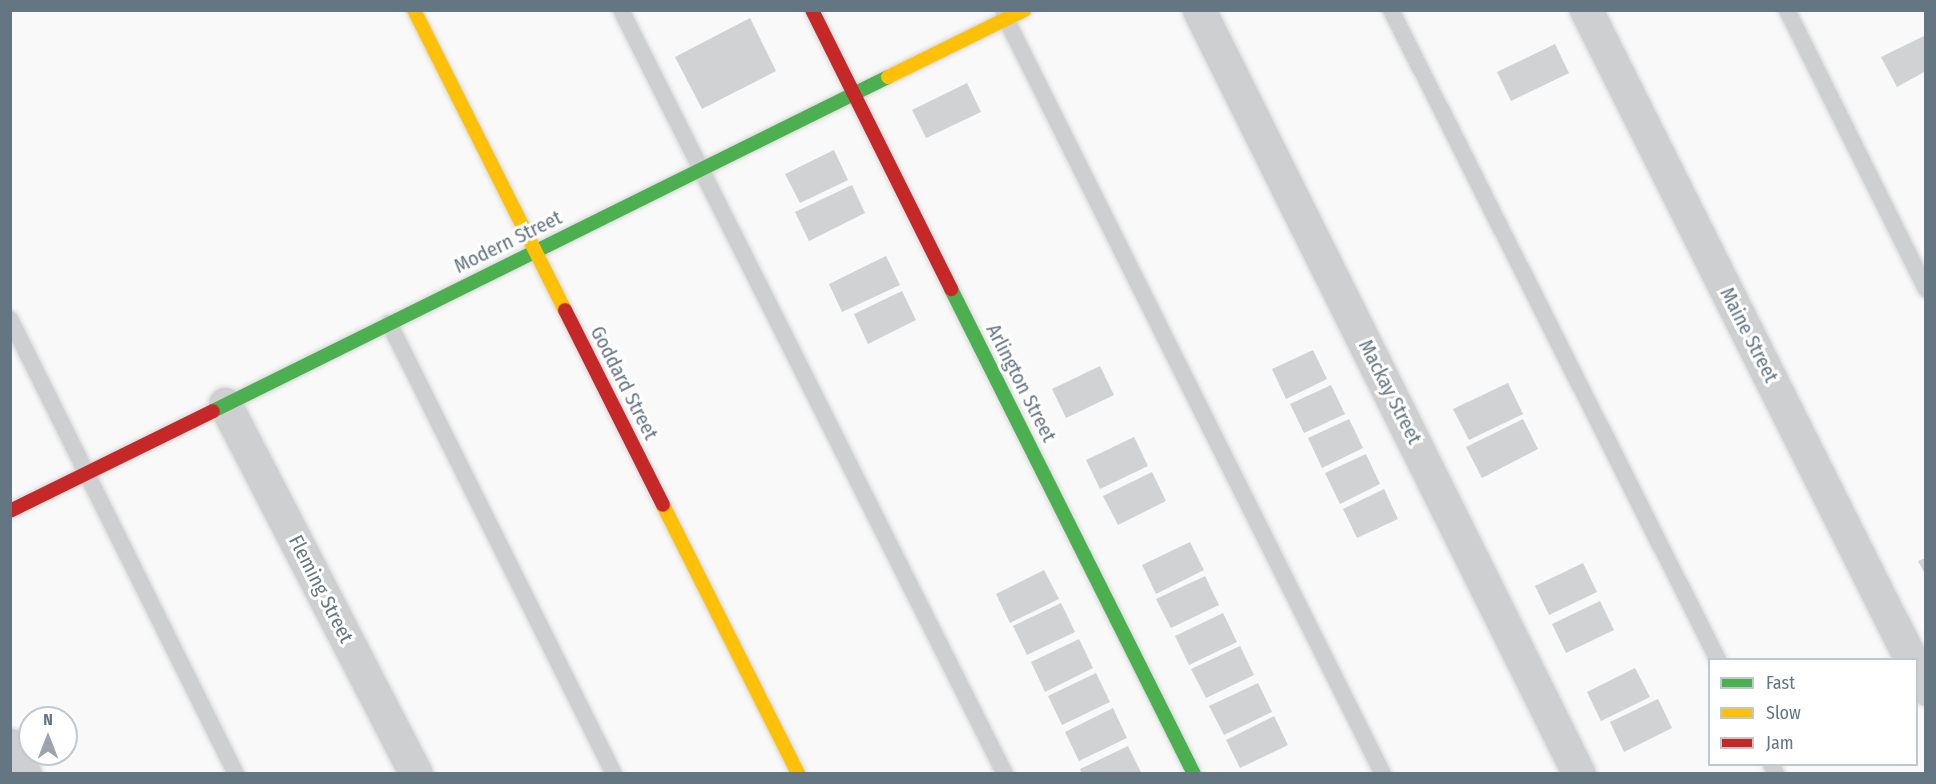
<!DOCTYPE html>
<html>
<head>
<meta charset="utf-8">
<style>
	body { margin:0 }
	#map { position:relative; width:1936px; height:784px; overflow:hidden; background:#f9f9f9; font-family:"Fira Sans Condensed",sans-serif }
	div>[style] { position:absolute }
	.building>* { inset:0; background:#d0d2d3 }
	.roads { filter:drop-shadow(0 0 2px #d5d6d7) drop-shadow(0 0 2px #d5d6d7) }
	.lane>* { height:16px; margin:-8px; padding:0 8px; transform-origin:8px; border-radius:8px; background:#cecfd0 }
	.street>* { height:33px; margin:-16.5px; padding:0 16.5px; transform-origin:16.5px; border-radius:16.5px; background:#cecfd0 }
	.fast>* { height:14px; margin:-7px; padding:0 7px; transform-origin:7px; border-radius:7px; background:#4caf50 }
	.slow>* { height:14px; margin:-7px; padding:0 7px; transform-origin:7px; border-radius:7px; background:#ffc107 }
	.jam>* { height:14px; margin:-7px; padding:0 7px; transform-origin:7px; border-radius:7px; background:#c62828 }
	span { translate:-50% -50%; white-space:nowrap; text-align:center; line-height:1.15; -webkit-text-stroke:6px #fff; paint-order:stroke }
	.street-label { font-size:20px; color:#657683 }
	.frame { position:absolute; inset:0; border:12px solid #657683; pointer-events:none }
	.legend { position:absolute; left:1708px; top:658px; width:210px; height:108px; box-sizing:border-box; background:#fff; border:2px solid #c1c8cd; margin:0; padding:8px 10px; list-style:none; font-size:18px; color:#657683 }
	.legend li { display:flex; align-items:center; gap:12px; height:30px }
	.legend b { width:30px; border:2px solid #c1c8cd }
	.north { position:absolute; left:18px; top:706px; width:60px; height:60px; box-sizing:border-box; background:#fff; border:2px solid #c1c8cd; border-radius:50%; rotate:0deg; font-size:16px; font-weight:700; line-height:24px; text-align:center; color:#657683 }
	.north::after { content:''; display:block; margin:auto; width:21px; height:27px; background:#99a4ac; clip-path:polygon(50% 0,100% 100%,50% 72%,0 100%) }
</style>
</head>
<body>
<div id="map">
	<div class="building">
		<div style="clip-path:polygon(750px 18px,776px 71px,702px 109px,675px 57px)"></div>
		<div style="clip-path:polygon(1926px 35px,1926px 71px,1897px 87px,1881px 57px)"></div>
		<div style="clip-path:polygon(1555px 44px,1569px 73px,1511px 101px,1497px 72px)"></div>
		<div style="clip-path:polygon(967px 83px,981px 112px,926px 138px,912px 110px)"></div>
		<div style="clip-path:polygon(834px 150px,848px 180px,800px 203px,785px 174px)"></div>
		<div style="clip-path:polygon(852px 185px,865px 213px,809px 241px,795px 212px)"></div>
		<div style="clip-path:polygon(886px 256px,900px 285px,842px 312px,829px 284px)"></div>
		<div style="clip-path:polygon(902px 291px,916px 320px,868px 344px,854px 314px)"></div>
		<div style="clip-path:polygon(1313px 350px,1327px 379px,1286px 399px,1272px 369px)"></div>
		<div style="clip-path:polygon(1100px 366px,1114px 395px,1066px 418px,1052px 389px)"></div>
		<div style="clip-path:polygon(1508px 383px,1523px 414px,1469px 440px,1453px 409px)"></div>
		<div style="clip-path:polygon(1331px 385px,1345px 414px,1304px 433px,1290px 404px)"></div>
		<div style="clip-path:polygon(1349px 419px,1363px 448px,1322px 468px,1308px 438px)"></div>
		<div style="clip-path:polygon(1523px 419px,1538px 449px,1482px 478px,1466px 447px)"></div>
		<div style="clip-path:polygon(1134px 437px,1148px 466px,1100px 489px,1086px 460px)"></div>
		<div style="clip-path:polygon(1366px 454px,1380px 484px,1340px 504px,1325px 473px)"></div>
		<div style="clip-path:polygon(1152px 472px,1166px 501px,1118px 525px,1103px 496px)"></div>
		<div style="clip-path:polygon(1384px 489px,1398px 519px,1357px 538px,1343px 509px)"></div>
		<div style="clip-path:polygon(1190px 542px,1204px 570px,1156px 594px,1142px 565px)"></div>
		<div style="clip-path:polygon(1926px 558px,1926px 576px,1918px 561px)"></div>
		<div style="clip-path:polygon(1583px 563px,1597px 592px,1549px 615px,1535px 586px)"></div>
		<div style="clip-path:polygon(1044px 570px,1059px 599px,1010px 623px,996px 594px)"></div>
		<div style="clip-path:polygon(1205px 576px,1219px 605px,1171px 628px,1156px 599px)"></div>
		<div style="clip-path:polygon(1600px 601px,1614px 630px,1566px 653px,1552px 624px)"></div>
		<div style="clip-path:polygon(1061px 603px,1075px 632px,1027px 655px,1013px 626px)"></div>
		<div style="clip-path:polygon(1223px 613px,1237px 642px,1189px 665px,1175px 636px)"></div>
		<div style="clip-path:polygon(1079px 639px,1093px 668px,1045px 692px,1031px 662px)"></div>
		<div style="clip-path:polygon(1240px 646px,1254px 675px,1206px 698px,1191px 669px)"></div>
		<div style="clip-path:polygon(1635px 668px,1650px 697px,1601px 721px,1587px 692px)"></div>
		<div style="clip-path:polygon(1096px 673px,1110px 702px,1062px 725px,1048px 696px)"></div>
		<div style="clip-path:polygon(1258px 683px,1272px 712px,1224px 735px,1209px 706px)"></div>
		<div style="clip-path:polygon(1658px 699px,1672px 728px,1624px 752px,1610px 722px)"></div>
		<div style="clip-path:polygon(1113px 708px,1127px 738px,1079px 761px,1065px 732px)"></div>
		<div style="clip-path:polygon(1274px 716px,1288px 745px,1240px 768px,1226px 740px)"></div>
		<div style="clip-path:polygon(1128px 746px,1142px 774px,1082px 774px,1080px 769px)"></div>
	</div>
	<div class="roads">
		<div class="lane">
			<div style="left:621px;top:10px;width:855px;rotate:63.32deg"></div>
			<div style="left:1391px;top:10px;width:728px;rotate:63.29deg"></div>
			<div style="left:1787px;top:10px;width:312px;rotate:63.5deg"></div>
			<div style="left:1004px;top:15px;width:848px;rotate:63.47deg"></div>
			<div style="left:10px;top:319px;width:508px;rotate:63.59deg"></div>
			<div style="left:389px;top:323px;width:504px;rotate:63.49deg"></div>
			<div style="left:1771px;top:764px;width:11px;rotate:63deg"></div>
		</div>
		<div class="street">
			<div style="left:1199px;top:10px;width:853px;rotate:63.56deg"></div>
			<div style="left:1586px;top:10px;width:727px;rotate:63.43deg"></div>
			<div style="left:225px;top:404px;width:416px;rotate:62.7deg"></div>
			<div style="left:1916px;top:670px;width:21px;rotate:61deg"></div>
			<div style="left:10px;top:745px;width:33px;rotate:63deg"></div>
		</div>
		<div class="fast">
			<div style="left:951px;top:289px;width:542px;rotate:63.39deg"></div>
			<div style="left:213px;top:411px;width:753px;rotate:-26.33deg"></div>
		</div>
		<div class="slow">
			<div style="left:414px;top:10px;width:336px;rotate:63.3deg"></div>
			<div style="left:888px;top:77px;width:152px;rotate:-26.2deg"></div>
			<div style="left:663px;top:505px;width:301px;rotate:63.3deg"></div>
		</div>
		<div class="jam">
			<div style="left:812px;top:10px;width:312px;rotate:63.5deg"></div>
			<div style="left:565px;top:310px;width:218px;rotate:63.3deg"></div>
			<div style="left:10px;top:511px;width:226px;rotate:-26.2deg"></div>
		</div>
	</div>
	<div class="street-label">
		<span style="left:508px;top:242px;rotate:-26deg">Modern Street</span>
		<span style="left:1749px;top:335px;rotate:63deg">Maine Street</span>
		<span style="left:624px;top:383px;rotate:63deg">Goddard Street</span>
		<span style="left:1021px;top:383px;rotate:63deg">Arlington Street</span>
		<span style="left:1390px;top:392px;rotate:63deg">Mackay Street</span>
		<span style="left:321px;top:589px;rotate:63deg">Fleming Street</span>
	</div>
	<div class="frame"></div>
	<ul class="legend">
	<li><b style="height:8px;background:#4caf50"></b>Fast</li>
	<li><b style="height:8px;background:#ffc107"></b>Slow</li>
	<li><b style="height:8px;background:#c62828"></b>Jam</li>
	</ul>
	<div class="north">N</div>
</div>
</body>
</html>
